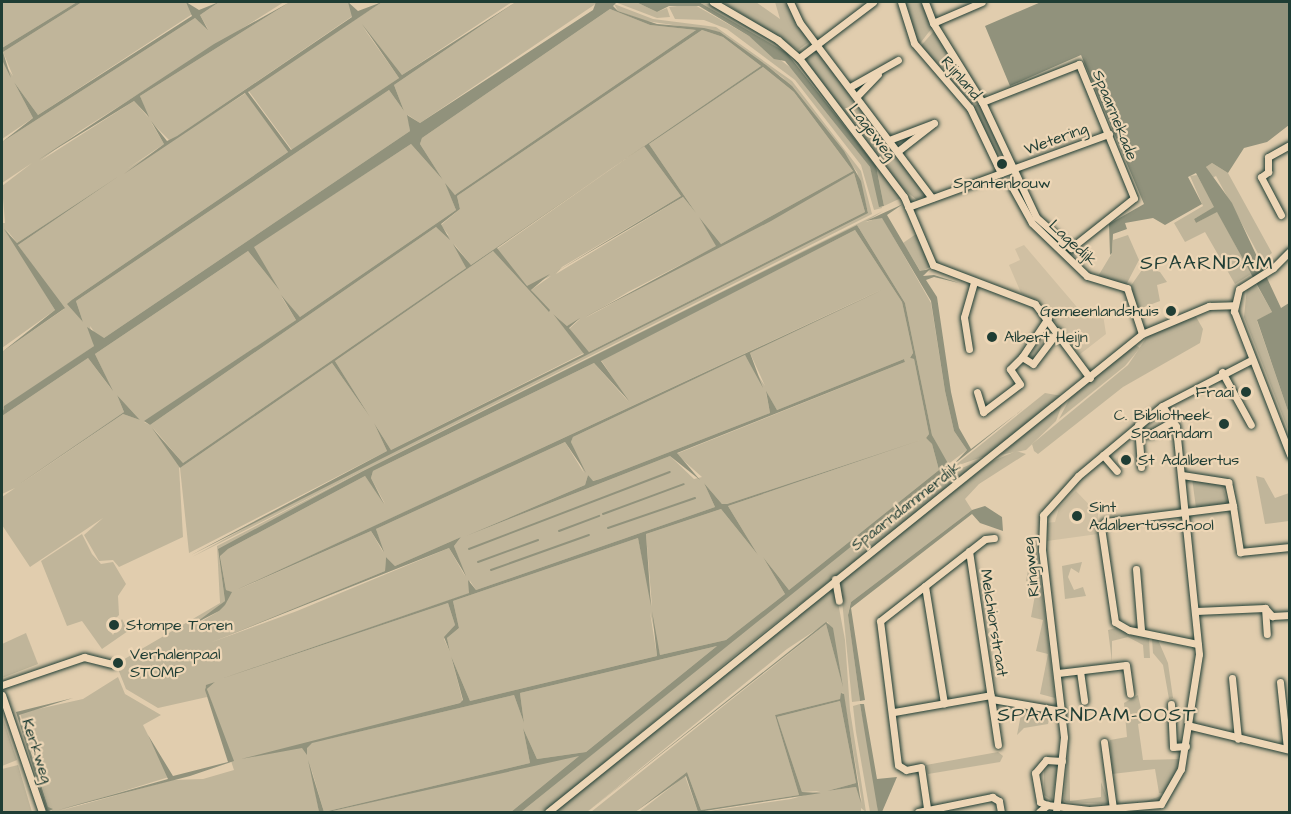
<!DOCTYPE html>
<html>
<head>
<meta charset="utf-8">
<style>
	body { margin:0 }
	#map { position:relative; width:1291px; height:814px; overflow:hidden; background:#e1cdae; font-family:"Architects Daughter",sans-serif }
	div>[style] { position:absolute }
	.built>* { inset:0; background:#d0c0a3 }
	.green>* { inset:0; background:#c0b59a }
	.water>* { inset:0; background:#91927c }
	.stream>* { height:2px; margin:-1px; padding:0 1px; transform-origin:1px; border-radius:1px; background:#91927c }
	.roads { filter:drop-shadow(0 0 2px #1f3d34) drop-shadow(0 0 2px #1f3d34) }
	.minor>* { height:7px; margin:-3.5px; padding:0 3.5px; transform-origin:3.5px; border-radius:3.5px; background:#edd6b6 }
	.dots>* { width:16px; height:16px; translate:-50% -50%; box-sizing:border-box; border:3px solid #edd6b6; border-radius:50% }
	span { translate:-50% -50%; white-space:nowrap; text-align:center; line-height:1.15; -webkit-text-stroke:4.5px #edd6b6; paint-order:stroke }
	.street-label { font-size:16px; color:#1f3d34 }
	.poi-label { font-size:16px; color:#1f3d34 }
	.right { translate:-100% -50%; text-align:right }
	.left { translate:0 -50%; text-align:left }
	.quarter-label { font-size:20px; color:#1f3d34; letter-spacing:1.5px }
	.frame { position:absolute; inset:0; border:3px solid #1f3d34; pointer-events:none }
</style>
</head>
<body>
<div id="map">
	<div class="built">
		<div style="clip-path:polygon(1024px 245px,1082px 313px,1102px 308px,1106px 334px,1079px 355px,1045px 307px,1021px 293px,1009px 265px,1020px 260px,1015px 249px)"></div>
		<div style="clip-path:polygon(1076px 491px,1098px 514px,1098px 534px,1047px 541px,1046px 523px,1055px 522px,1059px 508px)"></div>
	</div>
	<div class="green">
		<div style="clip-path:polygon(2px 2px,77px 2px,2px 48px)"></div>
		<div style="clip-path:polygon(82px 2px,186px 2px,194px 13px,38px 115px,14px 82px,33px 118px,2px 139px,2px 60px,13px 76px,3px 52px)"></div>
		<div style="clip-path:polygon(219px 2px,284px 2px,80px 131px,40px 161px,134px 101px,148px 117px,140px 96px,290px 2px,348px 2px,354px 15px,170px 141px,151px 122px,164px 144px,127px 169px,246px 93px,288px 152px,73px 299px,70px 305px,83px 322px,76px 301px,389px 90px,404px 111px,394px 85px,516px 2px,597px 3px,420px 123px,408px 115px,410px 131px,104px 338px,100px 340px,90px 326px,94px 346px,2px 409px,2px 352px,64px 309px,18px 245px,119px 176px,17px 243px,6px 229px,55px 310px,2px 348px,2px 223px,5px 223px,2px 186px,32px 163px,2px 183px,2px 142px,195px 18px,208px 29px,200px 15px)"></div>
		<div style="clip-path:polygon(382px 2px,512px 2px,402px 75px,363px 27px,399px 78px,292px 150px,248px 90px)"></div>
		<div style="clip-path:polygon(615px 2px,636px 2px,657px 12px,667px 8px,670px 17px,657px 18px)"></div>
		<div style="clip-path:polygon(699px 2px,714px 5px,773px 39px,798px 61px,901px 198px,884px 206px,876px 166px,791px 57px)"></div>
		<div style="clip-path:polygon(723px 2px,756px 2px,780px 19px,775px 2px,787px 2px,809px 42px,798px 50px)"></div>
		<div style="clip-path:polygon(903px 2px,921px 2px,932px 28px,918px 46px)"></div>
		<div style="clip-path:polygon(614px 4px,653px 19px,716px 27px,792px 81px,861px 171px,872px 214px,192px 557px,297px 499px,868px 212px,857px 172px,783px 78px,720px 32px,646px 21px,618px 11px)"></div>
		<div style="clip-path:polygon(693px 4px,749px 36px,799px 74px,870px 167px,882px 208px,874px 210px,861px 165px,795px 80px,727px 29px,704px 20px,675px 19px,669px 7px)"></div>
		<div style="clip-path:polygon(evenodd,610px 9px,650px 25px,696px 30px,459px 192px,455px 195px,447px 187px,456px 210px,300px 317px,281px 296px,296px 320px,144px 422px,150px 425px,436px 227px,449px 236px,441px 225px,460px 209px,457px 196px,702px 30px,723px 37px,761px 66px,471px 265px,454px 244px,466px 268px,183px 463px,153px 428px,179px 466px,183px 537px,119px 567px,113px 560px,99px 561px,84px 535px,103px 518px,30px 567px,2px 525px,2px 497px,15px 488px,2px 494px,2px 416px,88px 358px,112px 390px,95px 354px,248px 251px,280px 291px,253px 247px,411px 144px,443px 180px,420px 144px,422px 138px,610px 9px,117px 395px,140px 420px,123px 414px,19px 485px,124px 412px,117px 395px)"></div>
		<div style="clip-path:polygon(934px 31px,956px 66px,942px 72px,919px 48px)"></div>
		<div style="clip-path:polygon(814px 49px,821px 55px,928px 194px,917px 200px,901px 187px,807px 64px,806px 56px)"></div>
		<div style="clip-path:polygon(763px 67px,794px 92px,853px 171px,721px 244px,699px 217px,717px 246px,628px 292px,585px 318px,854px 173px,865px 212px,589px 352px,569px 329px,580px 319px,567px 326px,553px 314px,584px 353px,391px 450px,374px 423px,387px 451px,189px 553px,180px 468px,332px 363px,370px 417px,335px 361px,493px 251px,548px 311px,531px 290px,551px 276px,527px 287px,497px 249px,644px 146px,681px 196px,562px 267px,556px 274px,683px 197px,696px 213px,649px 144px)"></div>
		<div style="clip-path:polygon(957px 68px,977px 100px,971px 105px,943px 74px)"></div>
		<div style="clip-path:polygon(979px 103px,1004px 158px,998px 161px,973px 107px)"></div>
		<div style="clip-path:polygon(1212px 163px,1228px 173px,1272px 253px,1262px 261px,1216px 176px,1212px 178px,1206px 167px)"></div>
		<div style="clip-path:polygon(1197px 175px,1215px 207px,1194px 219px,1196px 223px,1217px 211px,1251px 274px,1235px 284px,1205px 232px,1185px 242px,1174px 223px,1203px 206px,1190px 176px)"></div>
		<div style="clip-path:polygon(evenodd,883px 211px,866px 222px,882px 217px,931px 303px,945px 391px,954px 431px,967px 450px,947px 465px,932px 435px,905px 303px,857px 225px,497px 407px,363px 471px,218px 550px,225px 601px,197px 624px,219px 611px,231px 592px,226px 590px,220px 555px,228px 549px,365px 476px,385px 504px,371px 478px,373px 471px,594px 363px,628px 401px,601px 360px,855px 230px,902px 302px,913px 353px,910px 358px,914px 359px,929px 434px,926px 438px,932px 444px,939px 470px,789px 590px,763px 557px,785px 594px,726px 640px,660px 655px,650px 612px,657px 656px,470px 701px,451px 656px,463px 702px,324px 740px,514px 695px,524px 723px,520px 693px,717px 646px,586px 752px,537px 759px,523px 728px,530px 763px,324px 812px,311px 768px,319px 812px,53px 812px,48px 807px,20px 713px,83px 699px,118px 677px,125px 694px,161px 715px,143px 725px,169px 777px,59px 811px,172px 780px,203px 779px,234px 770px,207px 689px,215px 682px,205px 687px,207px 697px,158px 708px,126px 689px,116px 664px,220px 603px,217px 546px,376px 464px,883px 211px,883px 289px,750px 353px,765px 386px,745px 355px,573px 437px,571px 442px,584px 473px,565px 442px,376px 529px,383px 552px,371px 531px,237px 590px,883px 289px,883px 211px,904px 359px,905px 362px,676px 454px,702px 477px,694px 479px,670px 456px,466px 536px,585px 485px,588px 475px,592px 481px,600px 479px,770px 413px,766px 392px,777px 410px,904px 359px,883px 211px,921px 440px,728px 506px,758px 555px,721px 509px,646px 534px,652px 606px,638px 538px,453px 601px,459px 628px,447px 638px,450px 652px,444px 639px,455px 625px,448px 603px,221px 679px,470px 593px,470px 581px,476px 590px,715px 507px,704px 483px,722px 504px,727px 504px,921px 440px,883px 211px,461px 537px,454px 546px,465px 576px,449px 548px,297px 611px,212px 642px,385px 571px,386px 557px,395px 566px,461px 537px)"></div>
		<div style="clip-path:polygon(916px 234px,930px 267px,921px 272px,903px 243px)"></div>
		<div style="clip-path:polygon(1128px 235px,1139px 260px,1126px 285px,1097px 278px,1112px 253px,1113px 240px)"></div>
		<div style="clip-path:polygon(1144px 267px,1160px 272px,1167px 282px,1157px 285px,1160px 301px,1139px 309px,1130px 287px)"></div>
		<div style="clip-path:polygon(1255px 282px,1272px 312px,1257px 321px,1289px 414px,1289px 432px,1244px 317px,1247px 287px)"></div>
		<div style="clip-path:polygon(1195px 315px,1203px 329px,1200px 343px,1123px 387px,1038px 454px,1034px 451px,1032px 444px,1128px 365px,1149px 334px)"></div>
		<div style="clip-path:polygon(1134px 344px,1140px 348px,1125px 366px,1059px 419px,1070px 398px)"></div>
		<div style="clip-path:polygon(1045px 393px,1062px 396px,994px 453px,953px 467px)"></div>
		<div style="clip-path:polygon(1063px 402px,1056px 421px,1026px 450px,1000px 455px)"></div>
		<div style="clip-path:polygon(1016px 451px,1026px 454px,979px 484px,965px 499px,972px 510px,851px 602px,848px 614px,860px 701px,852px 702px,840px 580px,991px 462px)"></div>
		<div style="clip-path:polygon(987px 458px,745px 647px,544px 812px,521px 812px,907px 500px,950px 467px,954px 471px)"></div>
		<div style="clip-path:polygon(1256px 476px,1264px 478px,1275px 498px,1289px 493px,1289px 521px,1265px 524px)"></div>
		<div style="clip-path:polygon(1192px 478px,1227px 485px,1223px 488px,1228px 504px,1196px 508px)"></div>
		<div style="clip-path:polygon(82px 534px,92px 554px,101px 564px,113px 562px,126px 584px,118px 596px,119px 615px,107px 627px,113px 635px,122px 619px,128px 631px,102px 649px,82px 621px,67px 626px,41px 561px)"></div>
		<div style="clip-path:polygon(1036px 548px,1041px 582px,1055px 698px,1040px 694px,1048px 654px,1036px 651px,1043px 620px,1031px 617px,1037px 584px,1026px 581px,1032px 549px)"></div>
		<div style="clip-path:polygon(1082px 562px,1079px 573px,1071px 568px,1068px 577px,1074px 590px,1083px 587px,1086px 596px,1065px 599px,1062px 566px)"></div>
		<div style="clip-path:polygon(830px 588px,837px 597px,845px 640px,850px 710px,866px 812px,861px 808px,861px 812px,702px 812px,791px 799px,820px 791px,802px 792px,777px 717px,840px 701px,856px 783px,827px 791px,856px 787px,862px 802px,843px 692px,840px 699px,775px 715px,799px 795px,701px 810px,687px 772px,635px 812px,591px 812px,826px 624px,843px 686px,828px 622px,787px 649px,587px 812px,552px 812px)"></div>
		<div style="clip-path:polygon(1116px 628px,1149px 638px,1150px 658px,1144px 658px,1143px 645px,1128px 637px,1112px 641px,1112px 662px,1108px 630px)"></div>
		<div style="clip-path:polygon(26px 633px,38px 664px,2px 678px,2px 644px)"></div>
		<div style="clip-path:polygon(1152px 639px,1158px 640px,1168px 663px,1173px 698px,1169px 699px,1163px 665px,1153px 653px)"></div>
		<div style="clip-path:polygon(1138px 695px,1144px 722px,1138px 724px,1143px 760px,1181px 759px,1165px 797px,1159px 801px,1134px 805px,1167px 794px,1159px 793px,1155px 769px,1112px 774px,1110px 740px,1127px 737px,1124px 703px)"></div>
		<div style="clip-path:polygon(860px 704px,874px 778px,878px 812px,870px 812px,856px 732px,853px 706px)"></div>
		<div style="clip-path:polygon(1022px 709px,1050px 714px,1048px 724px,1024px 728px,1017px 735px)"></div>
		<div style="clip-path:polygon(2px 716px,17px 760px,2px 766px)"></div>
		<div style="clip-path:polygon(1069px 739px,1070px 801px,1101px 797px,1101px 782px,1109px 804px,1066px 802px,1064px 800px)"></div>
		<div style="clip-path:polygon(998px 752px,1003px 756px,1000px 762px,928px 774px,926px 765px)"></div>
		<div style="clip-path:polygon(569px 756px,579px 756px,511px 812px,328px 812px)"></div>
		<div style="clip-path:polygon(1051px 762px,1058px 765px,1052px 800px,1044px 795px,1044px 765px)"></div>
		<div style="clip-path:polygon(18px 765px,32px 812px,2px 812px,2px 769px)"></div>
		<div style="clip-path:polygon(685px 776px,698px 812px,639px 812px)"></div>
	</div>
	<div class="water">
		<div style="clip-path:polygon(77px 2px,82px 2px,3px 52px,11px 78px,2px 60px,2px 48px)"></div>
		<div style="clip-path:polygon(186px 2px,199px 10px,219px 2px,200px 15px,208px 30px,195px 18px,2px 142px,33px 118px,14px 82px,38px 115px,192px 16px)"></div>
		<div style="clip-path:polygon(290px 2px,140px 96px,149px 117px,134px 101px,38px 160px,214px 44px)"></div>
		<div style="clip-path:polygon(348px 2px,358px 11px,382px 2px,248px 92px,291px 150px,399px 78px,362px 24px,402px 75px,516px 2px,394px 85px,404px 111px,389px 90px,76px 301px,83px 322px,67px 304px,73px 299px,288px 152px,245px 93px,124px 174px,164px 144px,151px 121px,167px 141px,177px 136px,352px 17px)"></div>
		<div style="clip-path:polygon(596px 2px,617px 2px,613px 6px,618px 11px,657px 24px,704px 28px,720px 32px,766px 65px,792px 86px,844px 151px,861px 181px,868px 213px,191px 555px,387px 451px,374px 423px,391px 450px,584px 354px,553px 314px,567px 326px,580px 318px,569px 328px,589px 352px,865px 212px,854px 173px,771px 221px,585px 317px,716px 246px,699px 217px,721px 244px,853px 171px,794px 92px,763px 67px,649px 144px,696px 213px,683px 197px,554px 273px,681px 196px,644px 146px,497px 248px,527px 286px,550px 274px,531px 290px,550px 310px,549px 312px,493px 251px,335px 361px,370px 417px,332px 363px,180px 468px,152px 428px,183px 463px,466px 268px,453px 244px,471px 265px,761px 66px,723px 37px,702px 30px,457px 196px,460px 209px,441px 224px,450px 240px,436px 227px,150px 425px,144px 421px,296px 320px,281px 295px,300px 317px,456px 210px,445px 183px,455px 195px,459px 192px,696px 30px,650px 25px,610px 9px,422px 138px,420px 144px,443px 180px,411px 144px,254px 247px,280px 291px,248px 251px,95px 354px,113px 391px,88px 358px,2px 416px,4px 406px,94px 346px,87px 327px,104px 338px,410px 131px,407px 115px,420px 123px,593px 10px)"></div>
		<div style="clip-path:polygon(636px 2px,699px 2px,787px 53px,876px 166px,884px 206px,879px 207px,870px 167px,785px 61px,774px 59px,749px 36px,699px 6px,669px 6px,657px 12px)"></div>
		<div style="clip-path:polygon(1041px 2px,1289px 2px,1289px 125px,1267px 142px,1244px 148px,1228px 173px,1212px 163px,1206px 167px,1232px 203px,1281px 308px,1289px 303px,1289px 414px,1257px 320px,1272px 312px,1217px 212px,1196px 223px,1194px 219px,1214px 207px,1196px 173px,1188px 177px,1202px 204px,1165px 225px,1153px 218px,1125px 223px,1127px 229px,1113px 234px,1112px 253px,1110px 255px,1109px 224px,1144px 204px,1081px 55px,1010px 86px,985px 26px)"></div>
		<div style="clip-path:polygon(119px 176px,18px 245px,65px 308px,2px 352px,55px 310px,4px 229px,17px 243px)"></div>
		<div style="clip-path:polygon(903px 204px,887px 215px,920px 271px,930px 269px,923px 276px,934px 275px,959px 283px,934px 277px,926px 280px,937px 297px,951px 392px,959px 428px,971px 449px,1024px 408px,953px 465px,967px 450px,954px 431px,945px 391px,931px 301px,882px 218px,866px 221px)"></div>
		<div style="clip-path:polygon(857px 225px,905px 303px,932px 435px,950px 467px,521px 812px,511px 812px,579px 756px,328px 812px,319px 812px,308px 760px,324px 812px,530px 763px,523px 728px,537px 759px,586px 752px,717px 646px,520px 693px,524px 723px,514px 695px,312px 743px,307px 748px,307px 755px,302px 748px,241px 759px,460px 703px,463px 700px,451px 656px,470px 701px,657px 656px,652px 611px,660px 655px,726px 640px,785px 594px,763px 557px,789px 590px,939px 470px,932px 444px,926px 438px,929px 434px,914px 359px,910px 358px,913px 353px,902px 302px,855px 230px,601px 361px,629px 401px,594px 363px,373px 471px,371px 478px,384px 504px,365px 476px,228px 549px,220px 556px,226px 590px,232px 592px,225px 605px,219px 611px,194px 624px,225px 601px,218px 549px,363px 471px)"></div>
		<div style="clip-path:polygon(884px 289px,750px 353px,763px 388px,745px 355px,573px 437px,571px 442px,586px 473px,565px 442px,376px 529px,384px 552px,371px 531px,236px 590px)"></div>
		<div style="clip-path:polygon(904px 359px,905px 362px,677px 453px,700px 480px,670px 456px,466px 536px,585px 485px,588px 475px,593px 481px,600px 479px,770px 413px,766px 391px,777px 410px)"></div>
		<div style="clip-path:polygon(117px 395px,140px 420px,123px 414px,18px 485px,124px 412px)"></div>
		<div style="clip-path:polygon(921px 440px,728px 506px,758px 555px,721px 509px,646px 534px,651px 606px,638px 538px,453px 601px,459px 628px,447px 638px,450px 652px,444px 637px,455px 625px,448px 603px,221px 679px,469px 593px,468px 580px,476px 590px,715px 507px,704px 483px,722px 504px,727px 504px)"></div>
		<div style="clip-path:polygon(985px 506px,1002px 517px,1003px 531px,980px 523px,972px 514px,851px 608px,865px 700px,860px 701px,848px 615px,851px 602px,972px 510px)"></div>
		<div style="clip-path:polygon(461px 537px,454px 546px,466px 576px,449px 548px,212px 642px,385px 571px,386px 557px,395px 566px)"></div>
		<div style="clip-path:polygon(826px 622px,833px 628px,843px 687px,826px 624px,587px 812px)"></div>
		<div style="clip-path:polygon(215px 682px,207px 689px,234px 761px,190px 776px,58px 810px,168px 779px,148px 735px,173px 776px,228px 762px,205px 690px,206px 685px)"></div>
		<div style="clip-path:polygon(841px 693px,844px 694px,861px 803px,856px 787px,827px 791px,856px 783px,840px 701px,777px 717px,802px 792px,821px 793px,698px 812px,686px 776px,635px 812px,687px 772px,701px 810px,799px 795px,775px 715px,840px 699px)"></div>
		<div style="clip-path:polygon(73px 698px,19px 715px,48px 807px,53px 809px,47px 812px,16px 712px)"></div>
		<div style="clip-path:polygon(860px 704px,864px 704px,877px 779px,897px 777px,882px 812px,878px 812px)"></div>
	</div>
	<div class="stream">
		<div style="left:603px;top:514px;width:86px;rotate:-20.3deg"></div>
		<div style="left:608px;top:528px;width:92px;rotate:-19deg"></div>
		<div style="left:559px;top:531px;width:43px;rotate:-20.6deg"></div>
		<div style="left:469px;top:549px;width:215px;rotate:-21deg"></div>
		<div style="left:478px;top:562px;width:64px;rotate:-20.1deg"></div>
		<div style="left:491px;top:570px;width:104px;rotate:-19.7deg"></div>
	</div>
	<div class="roads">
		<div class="minor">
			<div style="left:713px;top:2px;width:75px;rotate:30.3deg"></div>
			<div style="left:778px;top:40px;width:28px;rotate:41deg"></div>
			<div style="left:799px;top:58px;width:174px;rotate:52.9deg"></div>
			<div style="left:904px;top:197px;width:74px;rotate:66.9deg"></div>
			<div style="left:933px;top:265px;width:109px;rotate:20.9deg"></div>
			<div style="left:1035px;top:304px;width:92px;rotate:53.4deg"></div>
			<div style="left:790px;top:2px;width:23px;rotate:65deg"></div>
			<div style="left:800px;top:23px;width:219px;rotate:53deg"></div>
			<div style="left:901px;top:2px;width:43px;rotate:72.4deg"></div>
			<div style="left:914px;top:43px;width:86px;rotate:49.3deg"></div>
			<div style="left:970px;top:108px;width:72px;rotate:64.5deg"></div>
			<div style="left:925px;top:2px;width:22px;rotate:69deg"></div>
			<div style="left:933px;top:23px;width:93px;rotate:58.2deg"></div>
			<div style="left:982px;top:102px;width:127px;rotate:64.8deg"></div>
			<div style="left:1036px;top:217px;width:47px;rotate:41.5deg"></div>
			<div style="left:1071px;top:248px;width:80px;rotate:-38.4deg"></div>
			<div style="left:1134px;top:198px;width:145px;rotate:-112.3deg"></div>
			<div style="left:1079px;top:64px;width:104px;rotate:158.6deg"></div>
			<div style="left:933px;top:23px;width:53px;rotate:-23.2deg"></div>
			<div style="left:799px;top:58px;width:93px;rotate:-37.1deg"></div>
			<div style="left:850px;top:87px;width:55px;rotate:-29.4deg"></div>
			<div style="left:857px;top:96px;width:30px;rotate:-46deg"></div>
			<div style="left:889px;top:140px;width:48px;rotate:-20.7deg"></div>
			<div style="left:934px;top:123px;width:46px;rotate:142.1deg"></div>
			<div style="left:1011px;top:185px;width:43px;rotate:61.1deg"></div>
			<div style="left:1032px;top:223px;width:76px;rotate:43.9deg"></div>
			<div style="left:1087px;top:276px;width:42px;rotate:16.7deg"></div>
			<div style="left:1127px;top:288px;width:48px;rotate:71.9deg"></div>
			<div style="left:908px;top:207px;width:214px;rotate:-20deg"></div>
			<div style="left:1281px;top:215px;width:43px;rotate:-117.8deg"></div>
			<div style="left:1261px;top:177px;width:9px;rotate:-36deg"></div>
			<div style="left:1268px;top:172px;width:15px;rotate:-90deg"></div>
			<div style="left:1268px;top:157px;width:25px;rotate:-29deg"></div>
			<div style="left:1290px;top:251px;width:24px;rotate:135deg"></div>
			<div style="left:1273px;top:268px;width:40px;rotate:148deg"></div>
			<div style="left:1239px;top:289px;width:23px;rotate:103deg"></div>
			<div style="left:1234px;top:311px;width:155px;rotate:68.7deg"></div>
			<div style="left:1048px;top:318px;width:47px;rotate:123.7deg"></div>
			<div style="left:1022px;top:357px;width:13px;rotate:32deg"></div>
			<div style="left:1033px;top:364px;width:41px;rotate:-52.9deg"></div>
			<div style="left:969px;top:349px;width:32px;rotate:-99deg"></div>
			<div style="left:964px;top:317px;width:35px;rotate:-74deg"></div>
			<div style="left:1222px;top:372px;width:60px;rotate:61.3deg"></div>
			<div style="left:977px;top:392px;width:21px;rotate:73deg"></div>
			<div style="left:983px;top:412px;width:46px;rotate:-37.1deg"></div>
			<div style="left:1020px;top:384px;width:18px;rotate:-124deg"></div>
			<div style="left:1010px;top:369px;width:17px;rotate:-45deg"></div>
			<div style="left:1138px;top:425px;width:42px;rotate:85.9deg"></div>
			<div style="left:1139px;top:433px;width:11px;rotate:5deg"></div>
			<div style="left:1150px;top:434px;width:26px;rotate:-29deg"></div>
			<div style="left:1103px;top:455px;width:21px;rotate:49deg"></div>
			<div style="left:1182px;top:475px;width:47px;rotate:8.7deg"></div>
			<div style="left:1228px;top:482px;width:25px;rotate:78deg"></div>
			<div style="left:1233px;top:506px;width:129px;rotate:172.9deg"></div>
			<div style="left:1105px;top:522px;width:6px;rotate:129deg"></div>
			<div style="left:1101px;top:527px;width:96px;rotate:81.6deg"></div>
			<div style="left:1115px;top:622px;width:16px;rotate:30deg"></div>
			<div style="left:1129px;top:630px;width:70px;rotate:11.5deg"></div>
			<div style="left:1233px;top:506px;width:47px;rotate:81.3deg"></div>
			<div style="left:1240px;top:552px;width:50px;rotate:-5.7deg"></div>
			<div style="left:969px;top:551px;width:196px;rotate:81.5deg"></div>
			<div style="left:1136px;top:569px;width:61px;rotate:85.3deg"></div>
			<div style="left:835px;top:579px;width:22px;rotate:80deg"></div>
			<div style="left:925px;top:586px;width:119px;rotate:80.8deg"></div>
			<div style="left:1265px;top:608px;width:11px;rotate:49deg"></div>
			<div style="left:1272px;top:616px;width:18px;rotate:-3deg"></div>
			<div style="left:1265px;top:608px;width:26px;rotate:86deg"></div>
			<div style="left:1196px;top:611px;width:69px;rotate:-2.5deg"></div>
			<div style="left:1080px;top:671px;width:30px;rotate:82deg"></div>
			<div style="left:1058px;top:673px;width:68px;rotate:-6.7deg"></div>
			<div style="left:1126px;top:665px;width:29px;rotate:82deg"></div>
			<div style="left:1232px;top:678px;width:61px;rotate:84.4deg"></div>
			<div style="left:1280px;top:682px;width:67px;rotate:84deg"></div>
			<div style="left:2px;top:685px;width:87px;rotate:-18.9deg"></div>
			<div style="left:84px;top:657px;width:30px;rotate:14deg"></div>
			<div style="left:2px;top:695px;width:124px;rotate:71.1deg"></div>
			<div style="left:992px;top:699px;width:71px;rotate:9.7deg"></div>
			<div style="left:1171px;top:704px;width:43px;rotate:87.3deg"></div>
			<div style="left:1173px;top:747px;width:13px;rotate:-4deg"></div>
			<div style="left:894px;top:712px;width:98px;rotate:-9.9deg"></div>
			<div style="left:1191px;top:726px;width:102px;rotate:13.6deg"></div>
			<div style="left:1104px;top:742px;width:68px;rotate:82.3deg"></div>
			<div style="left:1062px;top:761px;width:16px;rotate:-176deg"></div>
			<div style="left:1046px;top:760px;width:17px;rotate:130deg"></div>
			<div style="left:1035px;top:773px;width:29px;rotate:80deg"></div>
			<div style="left:1040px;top:802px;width:8px;rotate:23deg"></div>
			<div style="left:1047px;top:805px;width:42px;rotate:6.8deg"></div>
			<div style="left:1089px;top:810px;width:72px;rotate:-4.8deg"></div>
			<div style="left:1161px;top:804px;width:40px;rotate:-60.3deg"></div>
			<div style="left:1181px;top:769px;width:116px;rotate:-81.1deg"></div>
			<div style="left:1199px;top:654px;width:229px;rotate:-95.8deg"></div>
			<div style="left:1176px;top:426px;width:24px;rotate:-125deg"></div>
			<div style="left:927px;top:808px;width:41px;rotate:-98.3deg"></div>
			<div style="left:921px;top:767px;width:15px;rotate:169deg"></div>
			<div style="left:906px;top:770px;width:9px;rotate:-148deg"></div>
			<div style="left:898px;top:765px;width:145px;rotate:-97.1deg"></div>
			<div style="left:880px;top:621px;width:133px;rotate:-38deg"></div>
			<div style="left:985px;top:539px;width:9px;rotate:-6deg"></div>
			<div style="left:548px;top:812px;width:762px;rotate:-38.82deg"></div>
			<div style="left:1142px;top:334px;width:73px;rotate:-22.7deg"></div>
			<div style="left:1209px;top:306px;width:25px;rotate:-2deg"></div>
			<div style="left:918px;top:812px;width:76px;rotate:-11.5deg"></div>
			<div style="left:992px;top:797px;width:8px;rotate:30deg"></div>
			<div style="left:999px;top:801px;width:11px;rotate:80deg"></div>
			<div style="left:1039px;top:812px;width:11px;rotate:-41deg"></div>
			<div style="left:1056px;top:812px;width:75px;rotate:-83.9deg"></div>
			<div style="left:1064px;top:737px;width:188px;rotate:-96.7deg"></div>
			<div style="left:1042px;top:550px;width:35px;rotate:-88deg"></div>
			<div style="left:1043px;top:515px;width:52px;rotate:-48.1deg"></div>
			<div style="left:1078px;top:476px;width:109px;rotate:-39.8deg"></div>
			<div style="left:1162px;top:406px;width:100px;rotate:-27.3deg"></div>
		</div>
	</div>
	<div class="dots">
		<div style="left:1002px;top:164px;background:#1f3d34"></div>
		<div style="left:1171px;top:311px;background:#1f3d34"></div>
		<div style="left:992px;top:337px;background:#1f3d34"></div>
		<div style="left:1246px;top:392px;background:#1f3d34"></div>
		<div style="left:1224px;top:424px;background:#1f3d34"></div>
		<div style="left:1126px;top:460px;background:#1f3d34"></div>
		<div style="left:1077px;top:516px;background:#1f3d34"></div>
		<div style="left:114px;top:625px;background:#1f3d34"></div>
		<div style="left:118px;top:663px;background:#1f3d34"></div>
	</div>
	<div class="street-label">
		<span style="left:961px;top:78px;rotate:49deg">Rijnland</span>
		<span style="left:1115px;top:115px;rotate:68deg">Spaarnekade</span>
		<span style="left:872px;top:132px;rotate:52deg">Lageweg</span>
		<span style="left:1056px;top:139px;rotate:-20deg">Wetering</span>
		<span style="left:1073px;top:243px;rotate:43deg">Lagedijk</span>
		<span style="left:906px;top:506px;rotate:-38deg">Spaarndammerdijk</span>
		<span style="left:1031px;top:567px;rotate:-96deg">Ringweg</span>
		<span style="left:994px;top:623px;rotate:81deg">Melchiorstraat</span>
		<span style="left:37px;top:751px;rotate:72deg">Kerkweg</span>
	</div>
	<div class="poi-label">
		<span style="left:1002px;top:183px">Spantenbouw</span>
		<span class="right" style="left:1159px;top:311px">Gemeenlandshuis</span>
		<span class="left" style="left:1004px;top:337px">Albert Heijn</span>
		<span class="right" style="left:1234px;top:392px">Fraai</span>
		<span class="right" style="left:1212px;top:424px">C. Bibliotheek<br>Spaarndam</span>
		<span class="left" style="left:1138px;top:460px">St Adalbertus</span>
		<span class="left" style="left:1089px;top:516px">Sint<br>Adalbertusschool</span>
		<span class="left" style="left:126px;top:625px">Stompe Toren</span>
		<span class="left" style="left:130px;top:663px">Verhalenpaal<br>STOMP</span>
	</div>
	<div class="quarter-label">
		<span style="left:1207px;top:263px">SPAARNDAM</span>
		<span style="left:1097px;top:715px">SPAARNDAM-OOST</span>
	</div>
	<div class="frame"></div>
</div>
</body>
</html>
